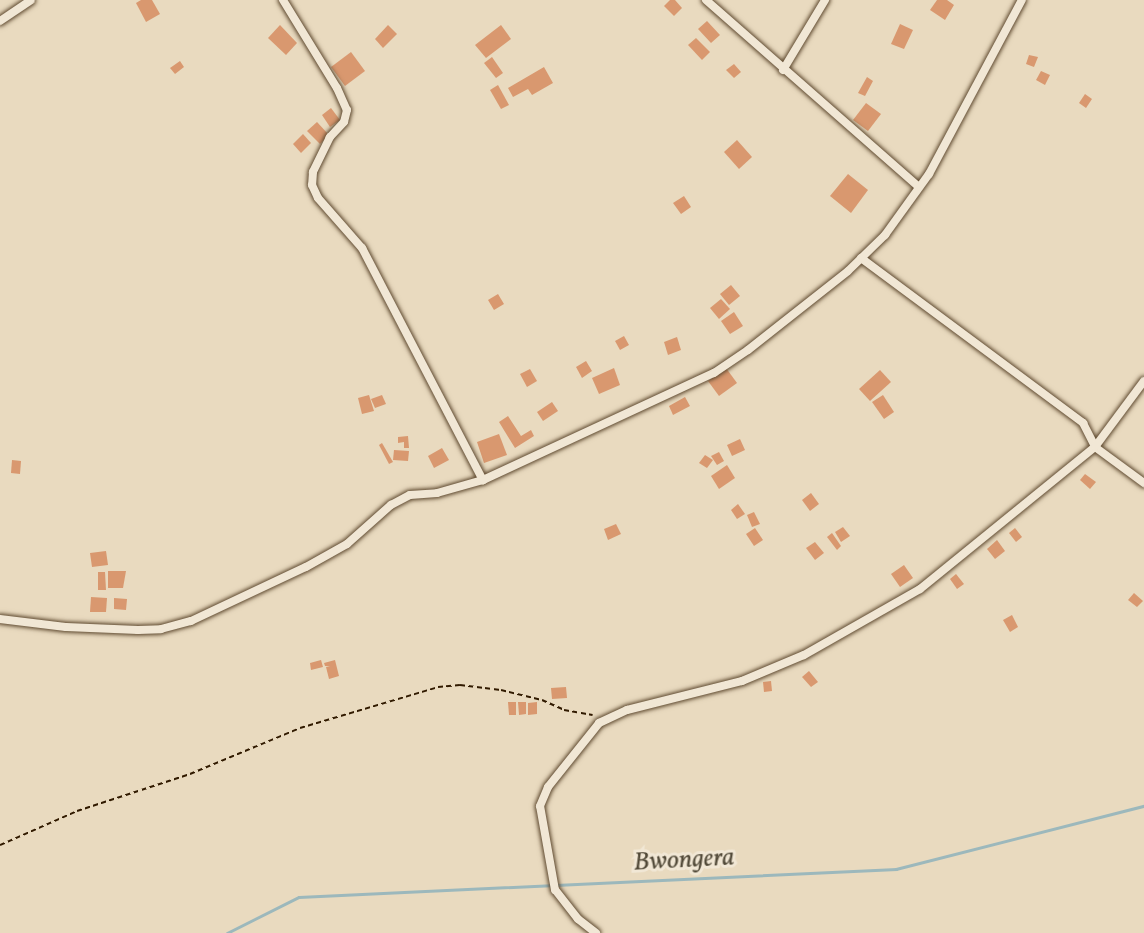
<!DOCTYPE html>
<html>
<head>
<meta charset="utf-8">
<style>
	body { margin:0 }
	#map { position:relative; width:1144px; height:933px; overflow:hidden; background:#e9dabf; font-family:Vollkorn,serif }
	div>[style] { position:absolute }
	.stream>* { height:2.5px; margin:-1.25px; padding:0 1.25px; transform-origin:1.25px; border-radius:1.25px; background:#9cb8bc }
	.building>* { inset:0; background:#d9986f }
	.path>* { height:2px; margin-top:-1px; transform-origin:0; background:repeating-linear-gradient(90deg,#311a00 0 5px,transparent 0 8.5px) }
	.roads { filter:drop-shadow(0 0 2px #5f4a30) drop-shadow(0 0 2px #5f4a30) }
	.street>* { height:8px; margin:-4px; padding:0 4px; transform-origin:4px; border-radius:4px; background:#f1e7d5 }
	span { translate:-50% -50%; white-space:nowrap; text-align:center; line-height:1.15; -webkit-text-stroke:6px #f1e7d5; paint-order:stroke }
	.water-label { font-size:26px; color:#514938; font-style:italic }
</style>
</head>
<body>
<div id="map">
	<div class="stream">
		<div style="left:227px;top:933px;width:80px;rotate:-26.6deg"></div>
		<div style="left:299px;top:897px;width:598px;rotate:-2.69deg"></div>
		<div style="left:896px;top:869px;width:256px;rotate:-14.3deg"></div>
	</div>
	<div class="building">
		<div style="clip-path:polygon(141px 0,152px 0,160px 14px,146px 22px,136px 3px)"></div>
		<div style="clip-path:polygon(670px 0,675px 0,682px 8px,674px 16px,664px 6px)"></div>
		<div style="clip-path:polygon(937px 0,947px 0,954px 5px,945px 20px,930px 10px)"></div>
		<div style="clip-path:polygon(707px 21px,720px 35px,711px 43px,698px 29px)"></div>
		<div style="clip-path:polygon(900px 24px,913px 30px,904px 49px,891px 44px)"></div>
		<div style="clip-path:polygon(280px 25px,297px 43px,286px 55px,268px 38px)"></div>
		<div style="clip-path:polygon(388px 25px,397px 34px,383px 48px,375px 39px)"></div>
		<div style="clip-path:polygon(501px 25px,511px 39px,486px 58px,475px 45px)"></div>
		<div style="clip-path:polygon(696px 38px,710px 52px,702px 60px,688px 45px)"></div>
		<div style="clip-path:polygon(351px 52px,365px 71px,345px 86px,331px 67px)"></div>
		<div style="clip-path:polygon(1029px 55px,1038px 57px,1034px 67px,1026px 64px)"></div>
		<div style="clip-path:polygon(492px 57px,503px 73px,496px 78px,484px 63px)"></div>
		<div style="clip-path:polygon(180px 61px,184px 67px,175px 74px,170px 68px)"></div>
		<div style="clip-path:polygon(734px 64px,741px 72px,734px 78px,726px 70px)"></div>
		<div style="clip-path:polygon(544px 67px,553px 83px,532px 95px,528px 89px,513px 97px,508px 88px)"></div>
		<div style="clip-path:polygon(1041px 71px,1050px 75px,1045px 85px,1036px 80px)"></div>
		<div style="clip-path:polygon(867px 77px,873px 81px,865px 96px,858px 93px)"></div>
		<div style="clip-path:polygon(498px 85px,509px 105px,501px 109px,490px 90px)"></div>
		<div style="clip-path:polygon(1085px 94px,1092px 99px,1086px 108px,1079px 103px)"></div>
		<div style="clip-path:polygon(866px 103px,881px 114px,868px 131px,853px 120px)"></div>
		<div style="clip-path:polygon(331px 108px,340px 120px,330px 127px,322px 115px)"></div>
		<div style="clip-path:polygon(317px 122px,329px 135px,320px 144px,307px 131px)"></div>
		<div style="clip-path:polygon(303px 134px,311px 143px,301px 153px,293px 144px)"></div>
		<div style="clip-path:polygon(737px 140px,752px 157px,739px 169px,724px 152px)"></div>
		<div style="clip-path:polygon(848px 174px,868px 190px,851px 213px,830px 196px)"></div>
		<div style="clip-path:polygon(684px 196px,691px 207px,681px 214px,673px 203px)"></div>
		<div style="clip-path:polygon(731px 285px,740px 296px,729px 305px,720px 294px)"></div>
		<div style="clip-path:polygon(498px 294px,504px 304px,494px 310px,488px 300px)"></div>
		<div style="clip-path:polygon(721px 299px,730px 309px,719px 319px,710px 308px)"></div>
		<div style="clip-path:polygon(734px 312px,743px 326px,730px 334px,721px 321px)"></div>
		<div style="clip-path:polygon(624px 336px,629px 345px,620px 350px,615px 341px)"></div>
		<div style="clip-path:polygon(677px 337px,681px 350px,668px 355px,664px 342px)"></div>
		<div style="clip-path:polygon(586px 361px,592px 371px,582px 378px,576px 367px)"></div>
		<div style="clip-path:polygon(614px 368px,620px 385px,599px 394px,592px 378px)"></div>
		<div style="clip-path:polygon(726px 368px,737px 383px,719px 396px,708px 381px)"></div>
		<div style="clip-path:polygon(530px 369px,537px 381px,527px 387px,520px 374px)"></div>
		<div style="clip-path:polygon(880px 370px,891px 382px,870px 401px,859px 389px)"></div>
		<div style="clip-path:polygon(369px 395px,374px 411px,362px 414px,358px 398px)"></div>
		<div style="clip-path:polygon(382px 395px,386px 404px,375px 408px,371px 399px)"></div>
		<div style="clip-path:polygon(883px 395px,894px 412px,884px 419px,872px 402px)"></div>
		<div style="clip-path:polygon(685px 397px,690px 406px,673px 415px,669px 406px)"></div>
		<div style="clip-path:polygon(552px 402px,558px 411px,543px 421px,537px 412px)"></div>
		<div style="clip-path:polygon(508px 416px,521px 436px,531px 430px,534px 436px,515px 448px,499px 422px)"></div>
		<div style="clip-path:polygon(499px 434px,507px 455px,484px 463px,477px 442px)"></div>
		<div style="clip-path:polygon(408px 436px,409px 448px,404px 448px,404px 442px,398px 443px,398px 437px)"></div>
		<div style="clip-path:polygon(740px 439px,745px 450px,732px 456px,727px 445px)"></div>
		<div style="clip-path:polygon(382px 443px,393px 462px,389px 464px,379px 445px)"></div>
		<div style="clip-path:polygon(442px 448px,449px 460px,434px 468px,428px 456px)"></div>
		<div style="clip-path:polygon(394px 450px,409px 451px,408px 461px,393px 460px)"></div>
		<div style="clip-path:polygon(719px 452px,724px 461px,717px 465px,711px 456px)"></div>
		<div style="clip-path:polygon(705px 455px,713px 460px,707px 468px,699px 463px)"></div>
		<div style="clip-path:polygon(12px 460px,21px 461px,20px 474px,11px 473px)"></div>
		<div style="clip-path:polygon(727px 465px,735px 478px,719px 489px,711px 476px)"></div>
		<div style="clip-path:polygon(1085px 474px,1096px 482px,1090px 489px,1080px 480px)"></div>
		<div style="clip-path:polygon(811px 493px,819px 504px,810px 511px,802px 500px)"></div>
		<div style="clip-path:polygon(738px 504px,745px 514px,737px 519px,731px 510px)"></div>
		<div style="clip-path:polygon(754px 512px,760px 524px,752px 527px,747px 515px)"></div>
		<div style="clip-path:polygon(616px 524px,621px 534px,608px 540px,604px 529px)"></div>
		<div style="clip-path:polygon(843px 527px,850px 536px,841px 542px,835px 532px)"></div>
		<div style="clip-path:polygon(755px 528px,763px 540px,754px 546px,746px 534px)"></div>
		<div style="clip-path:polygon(1015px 528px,1022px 537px,1016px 542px,1009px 533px)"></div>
		<div style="clip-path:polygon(832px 533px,841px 546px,837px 550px,827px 537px)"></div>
		<div style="clip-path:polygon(997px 540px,1005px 551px,995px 559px,987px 549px)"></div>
		<div style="clip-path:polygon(815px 542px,824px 553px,815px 560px,806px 548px)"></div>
		<div style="clip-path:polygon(106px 551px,108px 565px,92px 567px,90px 553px)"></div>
		<div style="clip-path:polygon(904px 565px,913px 578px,900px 587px,891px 574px)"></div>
		<div style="clip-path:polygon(108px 571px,126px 571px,123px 588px,108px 588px)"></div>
		<div style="clip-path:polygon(98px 572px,105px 572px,106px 590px,98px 590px)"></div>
		<div style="clip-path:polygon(956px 574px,964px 584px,957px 589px,950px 579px)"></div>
		<div style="clip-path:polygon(1134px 593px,1143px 601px,1137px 607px,1128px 600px)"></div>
		<div style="clip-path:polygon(91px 597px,107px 598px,106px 612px,90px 612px)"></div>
		<div style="clip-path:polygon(114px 598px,127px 599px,126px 610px,114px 609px)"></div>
		<div style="clip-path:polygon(1012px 615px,1018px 627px,1010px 632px,1003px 620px)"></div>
		<div style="clip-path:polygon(321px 660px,323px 667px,311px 670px,310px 663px)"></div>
		<div style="clip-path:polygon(335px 660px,339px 676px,329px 679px,326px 667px,330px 666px,325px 666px,324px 663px)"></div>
		<div style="clip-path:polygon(809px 671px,818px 682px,811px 687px,802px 677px)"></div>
		<div style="clip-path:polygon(771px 681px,772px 691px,764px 692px,763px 682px)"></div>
		<div style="clip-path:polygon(566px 687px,567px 698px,552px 699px,551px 688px)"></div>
		<div style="clip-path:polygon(508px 702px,516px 702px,516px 715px,509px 715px)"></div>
		<div style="clip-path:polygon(518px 702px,526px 702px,526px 714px,519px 715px)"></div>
		<div style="clip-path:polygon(537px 702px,537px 714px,528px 715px,528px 703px)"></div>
	</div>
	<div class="path">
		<div style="left:0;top:845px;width:84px;rotate:-23.8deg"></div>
		<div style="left:77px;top:811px;width:119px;rotate:-18.1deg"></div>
		<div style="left:190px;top:774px;width:119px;rotate:-22.7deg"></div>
		<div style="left:300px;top:728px;width:144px;rotate:-16.5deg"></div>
		<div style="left:438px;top:687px;width:22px;rotate:-5deg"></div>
		<div style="left:460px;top:685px;width:41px;rotate:7deg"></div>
		<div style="left:501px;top:690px;width:42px;rotate:13.7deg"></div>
		<div style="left:542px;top:700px;width:24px;rotate:24deg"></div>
		<div style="left:564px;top:710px;width:29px;rotate:10deg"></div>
	</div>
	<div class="roads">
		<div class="street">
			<div style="left:283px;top:0;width:103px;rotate:58.5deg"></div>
			<div style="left:337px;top:88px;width:24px;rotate:66deg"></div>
			<div style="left:347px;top:110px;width:12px;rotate:104deg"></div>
			<div style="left:344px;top:122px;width:21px;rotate:133deg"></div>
			<div style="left:330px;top:137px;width:39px;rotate:116deg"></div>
			<div style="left:313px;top:172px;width:13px;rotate:94deg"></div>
			<div style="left:312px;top:185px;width:14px;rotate:65deg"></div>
			<div style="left:318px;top:198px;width:67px;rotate:48.7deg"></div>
			<div style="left:362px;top:248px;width:262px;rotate:62.5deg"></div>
			<div style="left:706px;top:0;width:283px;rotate:41.3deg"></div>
			<div style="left:0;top:21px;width:37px;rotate:-34deg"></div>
			<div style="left:783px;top:70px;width:82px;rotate:-59deg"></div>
			<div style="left:861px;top:258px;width:277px;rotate:36.6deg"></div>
			<div style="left:1083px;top:423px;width:27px;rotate:63deg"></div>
			<div style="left:1095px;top:447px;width:61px;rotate:36.3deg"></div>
			<div style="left:0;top:619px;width:66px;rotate:6.9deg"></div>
			<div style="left:66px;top:627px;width:72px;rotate:2.4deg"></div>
			<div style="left:138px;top:630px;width:23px;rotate:-2deg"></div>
			<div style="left:161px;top:629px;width:31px;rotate:-15deg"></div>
			<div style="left:191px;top:621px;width:127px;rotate:-25.2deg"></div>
			<div style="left:306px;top:567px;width:47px;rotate:-29.3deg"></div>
			<div style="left:347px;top:544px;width:59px;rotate:-41.6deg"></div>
			<div style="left:391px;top:505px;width:21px;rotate:-28deg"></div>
			<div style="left:410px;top:495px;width:27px;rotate:-4deg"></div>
			<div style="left:437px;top:493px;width:48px;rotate:-15.8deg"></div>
			<div style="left:483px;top:480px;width:255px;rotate:-24.9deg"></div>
			<div style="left:714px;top:373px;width:41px;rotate:-34.1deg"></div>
			<div style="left:748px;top:350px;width:127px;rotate:-38.3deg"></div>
			<div style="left:848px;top:271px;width:52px;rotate:-44.2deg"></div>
			<div style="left:885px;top:235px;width:75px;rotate:-54.2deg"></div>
			<div style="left:929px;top:174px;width:197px;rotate:-61.9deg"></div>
			<div style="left:596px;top:933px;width:23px;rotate:-142deg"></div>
			<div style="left:578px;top:919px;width:37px;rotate:-128deg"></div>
			<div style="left:555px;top:890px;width:85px;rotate:-100.1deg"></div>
			<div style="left:540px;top:806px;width:21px;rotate:-67deg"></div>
			<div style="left:548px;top:787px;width:82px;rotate:-51.4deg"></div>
			<div style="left:599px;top:723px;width:31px;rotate:-25deg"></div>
			<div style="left:627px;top:710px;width:119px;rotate:-14.2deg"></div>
			<div style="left:742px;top:681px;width:67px;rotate:-22.8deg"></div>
			<div style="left:804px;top:655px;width:133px;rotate:-29.6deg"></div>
			<div style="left:920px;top:589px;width:225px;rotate:-39.1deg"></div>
			<div style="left:1095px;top:447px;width:82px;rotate:-53.4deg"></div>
		</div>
	</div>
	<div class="water-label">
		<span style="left:684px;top:861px;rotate:-3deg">Bwongera</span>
	</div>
</div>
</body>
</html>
